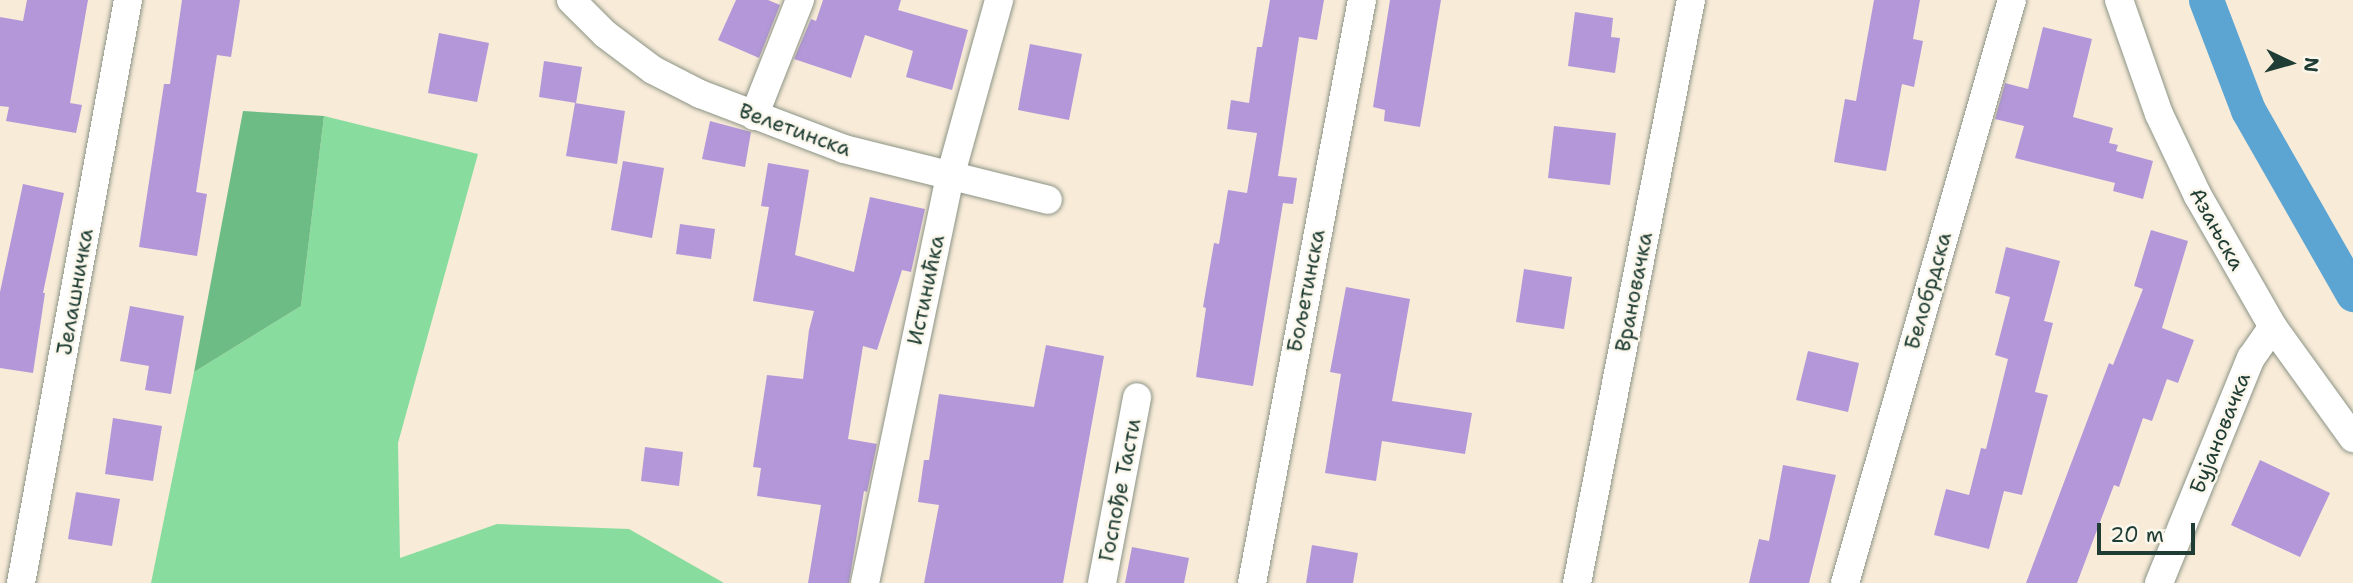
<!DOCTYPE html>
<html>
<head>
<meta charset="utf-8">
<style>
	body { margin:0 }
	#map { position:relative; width:2353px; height:583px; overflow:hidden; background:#f8ebd8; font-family:"Shantell Sans",sans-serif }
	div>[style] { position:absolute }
	.green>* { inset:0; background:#88dc9e }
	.forest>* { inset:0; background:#6ebc85 }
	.canal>* { height:35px; margin:-17.5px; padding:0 17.5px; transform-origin:17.5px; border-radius:17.5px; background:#5ca5d3 }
	.building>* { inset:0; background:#b397d9 }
	.roads { filter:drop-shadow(0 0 2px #8c9486) drop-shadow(0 0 2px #8c9486) }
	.minor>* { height:28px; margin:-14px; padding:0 14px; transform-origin:14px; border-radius:14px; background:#fff }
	span { translate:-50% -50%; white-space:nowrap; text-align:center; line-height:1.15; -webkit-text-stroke:5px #fbf7ec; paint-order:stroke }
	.street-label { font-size:21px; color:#1f3d34 }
	.north { position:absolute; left:2255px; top:28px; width:70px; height:70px; -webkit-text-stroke:5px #fbf7ec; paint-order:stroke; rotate:95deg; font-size:19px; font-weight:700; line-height:28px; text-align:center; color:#1f3d34 }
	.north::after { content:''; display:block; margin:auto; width:24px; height:32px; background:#1f3d34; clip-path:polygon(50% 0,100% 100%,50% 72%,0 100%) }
	.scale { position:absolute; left:2097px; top:523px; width:98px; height:32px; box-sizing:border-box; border:4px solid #1f3d34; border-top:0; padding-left:9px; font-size:21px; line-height:24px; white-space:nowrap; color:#1f3d34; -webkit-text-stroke:5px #fbf7ec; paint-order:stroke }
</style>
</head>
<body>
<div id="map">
	<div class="green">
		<div style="clip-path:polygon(324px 116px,478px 154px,398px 443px,400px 558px,497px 524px,629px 529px,724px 583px,151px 583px,194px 372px,301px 306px)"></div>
	</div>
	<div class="forest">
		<div style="clip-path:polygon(243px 111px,324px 116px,301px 306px,194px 372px)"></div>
	</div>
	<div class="canal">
		<div style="left:2206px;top:0;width:118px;rotate:69.1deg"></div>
		<div style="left:2248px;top:110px;width:212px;rotate:60.3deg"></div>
	</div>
	<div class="building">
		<div style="clip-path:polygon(27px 0,88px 0,70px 103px,82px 105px,76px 133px,6px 121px,9px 107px,0 106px,0 17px,23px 21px)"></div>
		<div style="clip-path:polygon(182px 0,240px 0,231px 57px,217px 55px,196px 192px,207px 194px,197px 256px,139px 247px,164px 84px,170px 84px)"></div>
		<div style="clip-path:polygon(736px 0,768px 0,780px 5px,759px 58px,718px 40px)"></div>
		<div style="clip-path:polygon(823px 0,901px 0,898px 10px,968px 30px,952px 90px,906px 77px,913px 51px,865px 35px,851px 78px,794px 59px,811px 19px,816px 21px)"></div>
		<div style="clip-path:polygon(1270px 0,1324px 0,1317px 40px,1299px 37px,1278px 176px,1297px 178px,1293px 204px,1283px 203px,1253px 386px,1196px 377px,1206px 308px,1203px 307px,1214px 243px,1219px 244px,1228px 190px,1247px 193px,1257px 133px,1227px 129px,1231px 100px,1249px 103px,1257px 47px,1262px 47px)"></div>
		<div style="clip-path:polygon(1390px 0,1441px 0,1420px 127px,1384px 121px,1385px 110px,1373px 107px)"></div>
		<div style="clip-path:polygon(1874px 0,1920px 0,1913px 39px,1923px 41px,1914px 87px,1902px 84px,1886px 171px,1834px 162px,1845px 99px,1856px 101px)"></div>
		<div style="clip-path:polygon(1575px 12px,1613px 18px,1611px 37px,1620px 38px,1615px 73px,1568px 66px)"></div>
		<div style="clip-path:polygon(2043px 27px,2092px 39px,2073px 117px,2113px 128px,2109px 143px,2118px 145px,2116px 151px,2153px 161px,2143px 199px,2113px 191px,2115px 183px,2015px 158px,2024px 126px,1995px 119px,2005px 83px,2028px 89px)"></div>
		<div style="clip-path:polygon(439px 33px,489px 43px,477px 102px,428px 93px)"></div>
		<div style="clip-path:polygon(1030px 44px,1082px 54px,1069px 120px,1018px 110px)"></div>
		<div style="clip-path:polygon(544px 61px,582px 67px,576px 103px,539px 97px)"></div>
		<div style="clip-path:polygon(575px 103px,625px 111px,617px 164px,566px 156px)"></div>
		<div style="clip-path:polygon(710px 121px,751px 132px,745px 167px,702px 159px)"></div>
		<div style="clip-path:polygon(1554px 126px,1616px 133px,1610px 185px,1548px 178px)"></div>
		<div style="clip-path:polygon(623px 161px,664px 168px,652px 238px,611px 230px)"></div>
		<div style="clip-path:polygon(768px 163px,809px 170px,795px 255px,854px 272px,870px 197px,925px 209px,911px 272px,902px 270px,877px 350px,863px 346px,848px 439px,877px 444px,867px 492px,864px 491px,849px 583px,808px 583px,821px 505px,757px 496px,761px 468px,753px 467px,767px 375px,803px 379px,809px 330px,814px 311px,753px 301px,769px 207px,761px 206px)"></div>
		<div style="clip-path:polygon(23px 184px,64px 193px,43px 293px,45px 293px,33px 373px,0 368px,0 292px)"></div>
		<div style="clip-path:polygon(680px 224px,715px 229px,711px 259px,676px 254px)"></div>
		<div style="clip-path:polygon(2151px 230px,2188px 241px,2162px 328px,2194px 340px,2178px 383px,2167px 379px,2152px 421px,2143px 418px,2119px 487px,2114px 485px,2077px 583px,2026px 583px,2109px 363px,2113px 365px,2143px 289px,2134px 286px)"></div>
		<div style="clip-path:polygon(2006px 247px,2060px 261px,2044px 321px,2053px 323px,2035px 392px,2048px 395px,2022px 495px,2004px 491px,1989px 549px,1934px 535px,1946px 489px,1969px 495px,1981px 448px,1986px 449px,2008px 359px,1995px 355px,2010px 297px,1995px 293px)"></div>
		<div style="clip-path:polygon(1524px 269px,1572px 277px,1564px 329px,1516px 322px)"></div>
		<div style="clip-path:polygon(1346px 287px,1410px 299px,1392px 401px,1472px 413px,1465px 454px,1382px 441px,1376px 481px,1325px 473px,1341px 374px,1330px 372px)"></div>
		<div style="clip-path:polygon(130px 306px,184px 316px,171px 394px,145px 390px,149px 366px,120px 361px)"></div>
		<div style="clip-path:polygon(1046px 345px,1104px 356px,1063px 583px,924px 583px,939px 505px,918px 502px,924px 460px,929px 460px,939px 394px,1034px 407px)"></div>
		<div style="clip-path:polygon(1808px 351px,1859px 363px,1848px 412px,1796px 400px)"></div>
		<div style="clip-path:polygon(113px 418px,162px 426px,153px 481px,105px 474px)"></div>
		<div style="clip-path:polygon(645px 447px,683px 452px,679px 486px,641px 481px)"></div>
		<div style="clip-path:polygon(2260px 460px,2330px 493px,2300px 557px,2231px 525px)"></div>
		<div style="clip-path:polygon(1783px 465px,1836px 475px,1809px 583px,1749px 583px,1759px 539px,1769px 541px)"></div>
		<div style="clip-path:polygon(76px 492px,120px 499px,112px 546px,68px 539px)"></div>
		<div style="clip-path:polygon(1312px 545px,1358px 553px,1353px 583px,1306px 583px)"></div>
		<div style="clip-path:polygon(1132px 547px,1189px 558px,1184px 583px,1125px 583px)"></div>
	</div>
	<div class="roads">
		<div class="minor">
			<div style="left:571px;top:0;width:48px;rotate:45deg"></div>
			<div style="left:605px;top:34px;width:60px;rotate:36.9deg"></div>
			<div style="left:653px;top:70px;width:53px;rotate:27.1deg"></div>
			<div style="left:700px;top:94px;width:154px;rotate:20.9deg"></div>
			<div style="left:844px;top:149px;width:210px;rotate:14deg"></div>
			<div style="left:2119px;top:0;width:121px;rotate:70.7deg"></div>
			<div style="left:2159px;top:114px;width:91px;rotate:64.6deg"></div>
			<div style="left:2198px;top:196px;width:151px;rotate:60.2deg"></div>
			<div style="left:2273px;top:327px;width:137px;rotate:54.2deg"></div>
			<div style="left:754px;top:116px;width:125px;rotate:-68.4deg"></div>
			<div style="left:21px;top:583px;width:593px;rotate:-79.6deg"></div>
			<div style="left:865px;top:583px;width:415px;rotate:-78.2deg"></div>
			<div style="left:950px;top:177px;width:184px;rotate:-74.5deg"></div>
			<div style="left:1102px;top:583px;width:189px;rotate:-79.3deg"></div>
			<div style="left:1252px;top:583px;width:593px;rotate:-79.32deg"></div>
			<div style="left:1577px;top:583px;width:594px;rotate:-78.94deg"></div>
			<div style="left:1845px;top:583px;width:606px;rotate:-74.02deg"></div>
			<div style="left:2159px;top:583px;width:243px;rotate:-67.8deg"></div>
			<div style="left:2251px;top:358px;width:38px;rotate:-55deg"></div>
		</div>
	</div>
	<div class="street-label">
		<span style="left:795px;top:130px;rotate:20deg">Велетинска</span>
		<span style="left:2217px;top:229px;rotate:61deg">Азањска</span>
		<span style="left:926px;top:290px;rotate:-78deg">Истинићка</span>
		<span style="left:1306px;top:291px;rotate:-79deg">Бољетинска</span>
		<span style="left:1928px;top:291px;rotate:-74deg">Белобрдска</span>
		<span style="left:75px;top:292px;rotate:-80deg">Јелашничка</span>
		<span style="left:1634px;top:292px;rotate:-79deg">Врановачка</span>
		<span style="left:2220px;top:433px;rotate:-68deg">Бујановачка</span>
		<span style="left:1120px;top:490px;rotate:-79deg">Госпође Тасти</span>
	</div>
	<div class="north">N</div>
	<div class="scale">20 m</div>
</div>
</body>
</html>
